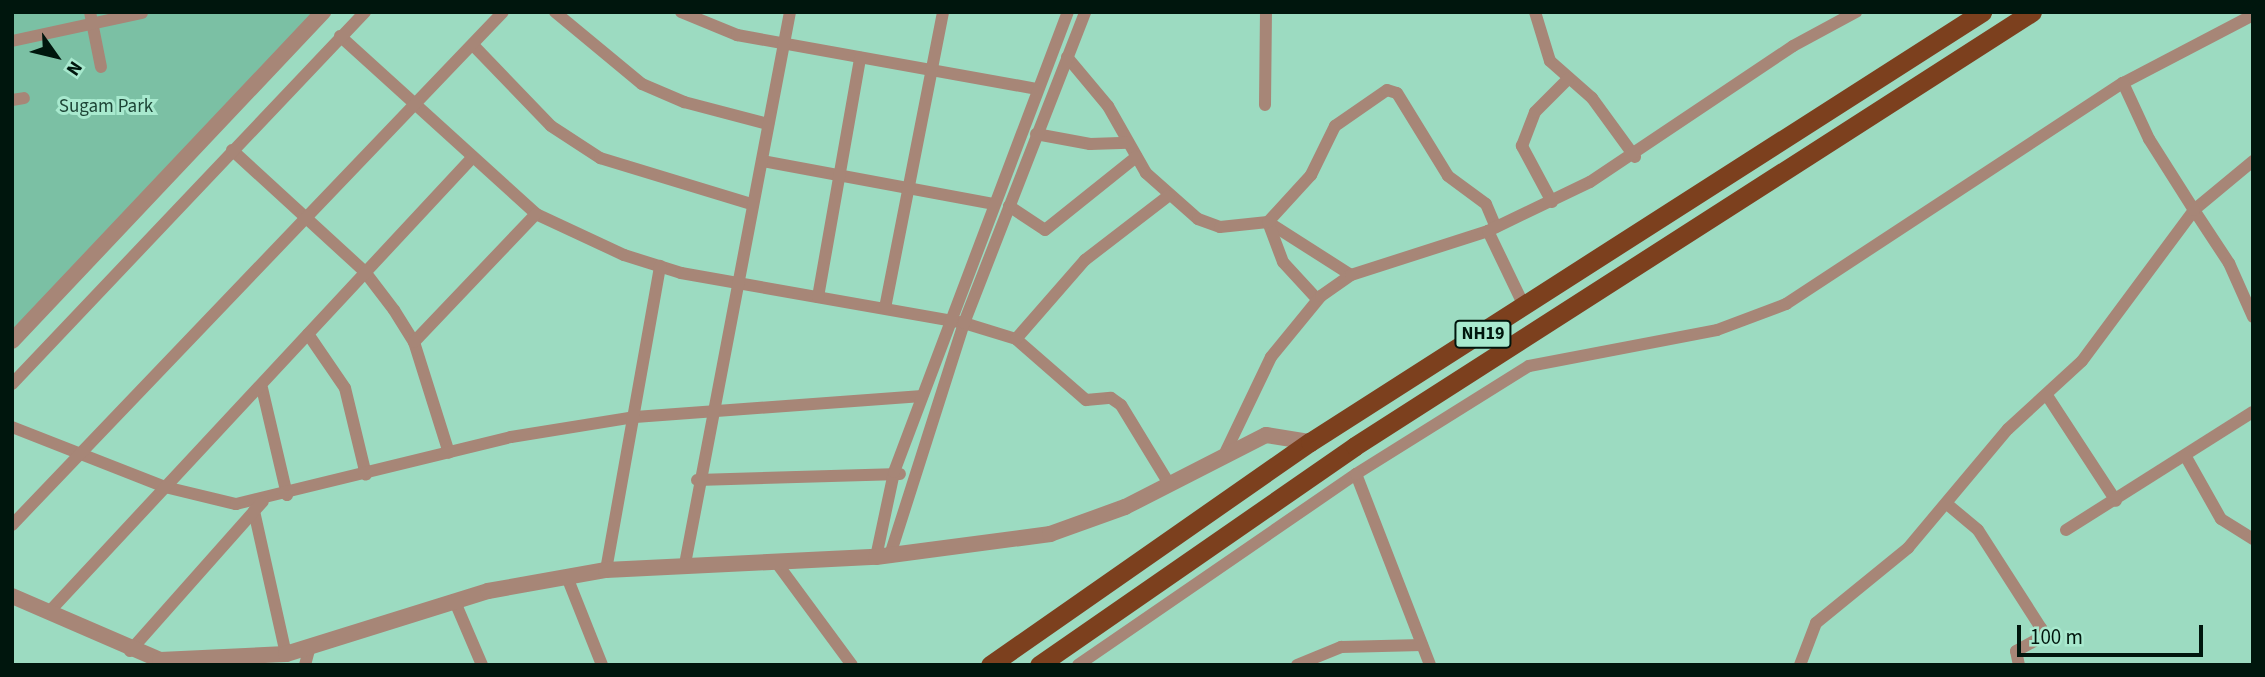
<!DOCTYPE html>
<html>
<head>
<meta charset="utf-8">
<style>
	body { margin:0 }
	#map { position:relative; width:2265px; height:677px; overflow:hidden; background:#9cdbc1; font-family:"Source Sans 3",sans-serif }
	div>[style] { position:absolute }
	.green>* { inset:0; background:#7bc0a4 }
	.minor>* { height:12px; margin:-6px; padding:0 6px; transform-origin:6px; border-radius:6px; background:#a78677 }
	.tertiary>* { height:16px; margin:-8px; padding:0 8px; transform-origin:8px; border-radius:8px; background:#a78677 }
	.trunk>* { height:19px; margin:-9.5px; padding:0 9.5px; transform-origin:9.5px; border-radius:9.5px; background:#7c401e }
	span { translate:-50% -50%; white-space:nowrap; text-align:center; line-height:1.15; -webkit-text-stroke:6px #a8e9ce; paint-order:stroke }
	.shield-label span { padding:2px 5px; background:#a8e9ce; border:2px solid; border-radius:5px; -webkit-text-stroke-width:0 }
	.shield-label { font-size:18px; color:#00160d; font-weight:700 }
	.park-label { font-size:19px; color:#1d4536 }
	.frame { position:absolute; inset:0; border:14px solid #00160d; pointer-events:none }
	.north { position:absolute; left:21px; top:21px; width:70px; height:70px; -webkit-text-stroke:5px #a8e9ce; paint-order:stroke; rotate:124deg; font-size:19px; font-weight:700; line-height:28px; text-align:center; color:#00160d }
	.north::after { content:''; display:block; margin:auto; width:24px; height:32px; background:#00160d; clip-path:polygon(50% 0,100% 100%,50% 72%,0 100%) }
	.scale { position:absolute; left:2017px; top:625px; width:186px; height:32px; box-sizing:border-box; border:4px solid #00160d; border-top:0; padding-left:9px; font-size:21px; line-height:24px; white-space:nowrap; color:#00160d; -webkit-text-stroke:5px #a8e9ce; paint-order:stroke }
</style>
</head>
<body>
<div id="map">
	<div class="green">
		<div style="clip-path:polygon(12px 12px,323px 12px,12px 341px)"></div>
	</div>
	<div class="minor">
		<div style="left:90px;top:12px;width:56px;rotate:78.7deg"></div>
		<div style="left:555px;top:12px;width:113px;rotate:39.6deg"></div>
		<div style="left:642px;top:84px;width:46px;rotate:23.2deg"></div>
		<div style="left:684px;top:102px;width:87px;rotate:14.7deg"></div>
		<div style="left:681px;top:12px;width:61px;rotate:22.3deg"></div>
		<div style="left:737px;top:35px;width:304px;rotate:10.2deg"></div>
		<div style="left:1535px;top:12px;width:51px;rotate:73deg"></div>
		<div style="left:1550px;top:61px;width:56px;rotate:41.4deg"></div>
		<div style="left:1592px;top:98px;width:73px;rotate:53.9deg"></div>
		<div style="left:340px;top:36px;width:265px;rotate:42.2deg"></div>
		<div style="left:536px;top:214px;width:97px;rotate:25deg"></div>
		<div style="left:624px;top:255px;width:60px;rotate:17.5deg"></div>
		<div style="left:681px;top:273px;width:287px;rotate:10deg"></div>
		<div style="left:964px;top:323px;width:54px;rotate:17.1deg"></div>
		<div style="left:1016px;top:339px;width:93px;rotate:41.1deg"></div>
		<div style="left:1086px;top:400px;width:25px;rotate:-5deg"></div>
		<div style="left:1111px;top:398px;width:12px;rotate:35deg"></div>
		<div style="left:1121px;top:405px;width:90px;rotate:58.6deg"></div>
		<div style="left:12px;top:41px;width:133px;rotate:-12.2deg"></div>
		<div style="left:473px;top:45px;width:112px;rotate:46.1deg"></div>
		<div style="left:551px;top:126px;width:59px;rotate:33.1deg"></div>
		<div style="left:600px;top:158px;width:158px;rotate:16.9deg"></div>
		<div style="left:1067px;top:57px;width:64px;rotate:50.1deg"></div>
		<div style="left:1108px;top:106px;width:77px;rotate:60.4deg"></div>
		<div style="left:1146px;top:173px;width:69px;rotate:41.5deg"></div>
		<div style="left:1198px;top:219px;width:23px;rotate:20deg"></div>
		<div style="left:1220px;top:227px;width:48px;rotate:-5.9deg"></div>
		<div style="left:1268px;top:222px;width:98px;rotate:32.6deg"></div>
		<div style="left:12px;top:100px;width:12px;rotate:-9deg"></div>
		<div style="left:1265px;top:105px;width:93px;rotate:-89.4deg"></div>
		<div style="left:1036px;top:134px;width:55px;rotate:10.5deg"></div>
		<div style="left:1090px;top:144px;width:38px;rotate:-2deg"></div>
		<div style="left:232px;top:150px;width:180px;rotate:42.5deg"></div>
		<div style="left:365px;top:272px;width:48px;rotate:52.7deg"></div>
		<div style="left:394px;top:310px;width:38px;rotate:58deg"></div>
		<div style="left:414px;top:342px;width:116px;rotate:72.5deg"></div>
		<div style="left:762px;top:161px;width:235px;rotate:10.5deg"></div>
		<div style="left:2253px;top:161px;width:77px;rotate:140.3deg"></div>
		<div style="left:2194px;top:210px;width:64px;rotate:56.6deg"></div>
		<div style="left:2229px;top:263px;width:59px;rotate:66deg"></div>
		<div style="left:1552px;top:202px;width:64px;rotate:-118.2deg"></div>
		<div style="left:1522px;top:146px;width:36px;rotate:-69deg"></div>
		<div style="left:1535px;top:112px;width:47px;rotate:-45deg"></div>
		<div style="left:1009px;top:206px;width:43px;rotate:33.7deg"></div>
		<div style="left:1045px;top:230px;width:117px;rotate:-38.7deg"></div>
		<div style="left:1488px;top:231px;width:85px;rotate:64.3deg"></div>
		<div style="left:818px;top:297px;width:243px;rotate:-80deg"></div>
		<div style="left:1317px;top:299px;width:50px;rotate:-132.6deg"></div>
		<div style="left:1283px;top:262px;width:43px;rotate:-110.6deg"></div>
		<div style="left:1268px;top:222px;width:64px;rotate:-47.5deg"></div>
		<div style="left:1311px;top:175px;width:55px;rotate:-63.9deg"></div>
		<div style="left:1335px;top:126px;width:63px;rotate:-34.7deg"></div>
		<div style="left:1387px;top:90px;width:10px;rotate:17deg"></div>
		<div style="left:1397px;top:93px;width:97px;rotate:58.4deg"></div>
		<div style="left:1448px;top:176px;width:47px;rotate:36.4deg"></div>
		<div style="left:1486px;top:204px;width:25px;rotate:67deg"></div>
		<div style="left:885px;top:308px;width:302px;rotate:-78.9deg"></div>
		<div style="left:308px;top:334px;width:65px;rotate:55.6deg"></div>
		<div style="left:345px;top:388px;width:89px;rotate:76.4deg"></div>
		<div style="left:1016px;top:339px;width:105px;rotate:-48.9deg"></div>
		<div style="left:1085px;top:260px;width:105px;rotate:-37.6deg"></div>
		<div style="left:414px;top:342px;width:177px;rotate:-46.4deg"></div>
		<div style="left:12px;top:384px;width:513px;rotate:-46.5deg"></div>
		<div style="left:262px;top:388px;width:110px;rotate:76.8deg"></div>
		<div style="left:2048px;top:397px;width:124px;rotate:56.8deg"></div>
		<div style="left:12px;top:427px;width:164px;rotate:21.4deg"></div>
		<div style="left:165px;top:487px;width:73px;rotate:13.5deg"></div>
		<div style="left:236px;top:504px;width:283px;rotate:-13.7deg"></div>
		<div style="left:511px;top:437px;width:126px;rotate:-9.2deg"></div>
		<div style="left:635px;top:417px;width:288px;rotate:-4.2deg"></div>
		<div style="left:1226px;top:451px;width:104px;rotate:-64.4deg"></div>
		<div style="left:1271px;top:357px;width:79px;rotate:-50.7deg"></div>
		<div style="left:1321px;top:296px;width:37px;rotate:-35deg"></div>
		<div style="left:1351px;top:275px;width:144px;rotate:-17.8deg"></div>
		<div style="left:1488px;top:231px;width:113px;rotate:-25.7deg"></div>
		<div style="left:1590px;top:182px;width:244px;rotate:-33.8deg"></div>
		<div style="left:1793px;top:46px;width:72px;rotate:-28.4deg"></div>
		<div style="left:2186px;top:457px;width:71px;rotate:60.6deg"></div>
		<div style="left:2221px;top:519px;width:38px;rotate:32deg"></div>
		<div style="left:1356px;top:474px;width:205px;rotate:68.8deg"></div>
		<div style="left:697px;top:480px;width:203px;rotate:-1.7deg"></div>
		<div style="left:1947px;top:504px;width:40px;rotate:40deg"></div>
		<div style="left:1978px;top:530px;width:117px;rotate:57.3deg"></div>
		<div style="left:2041px;top:628px;width:11px;rotate:105deg"></div>
		<div style="left:2038px;top:639px;width:25px;rotate:151deg"></div>
		<div style="left:2016px;top:651px;width:14px;rotate:78deg"></div>
		<div style="left:254px;top:511px;width:147px;rotate:77.4deg"></div>
		<div style="left:12px;top:525px;width:710px;rotate:-46.26deg"></div>
		<div style="left:2066px;top:530px;width:221px;rotate:-32.3deg"></div>
		<div style="left:890px;top:555px;width:244px;rotate:-72.3deg"></div>
		<div style="left:964px;top:323px;width:334px;rotate:-68.7deg"></div>
		<div style="left:876px;top:557px;width:87px;rotate:-78deg"></div>
		<div style="left:894px;top:472px;width:492px;rotate:-69.3deg"></div>
		<div style="left:776px;top:562px;width:128px;rotate:53.6deg"></div>
		<div style="left:685px;top:564px;width:562px;rotate:-79.23deg"></div>
		<div style="left:606px;top:570px;width:309px;rotate:-79.9deg"></div>
		<div style="left:567px;top:577px;width:95px;rotate:68.3deg"></div>
		<div style="left:455px;top:602px;width:69px;rotate:66.8deg"></div>
		<div style="left:48px;top:613px;width:621px;rotate:-47.02deg"></div>
		<div style="left:130px;top:651px;width:200px;rotate:-48.4deg"></div>
		<div style="left:305px;top:665px;width:16px;rotate:-75deg"></div>
		<div style="left:1078px;top:665px;width:337px;rotate:-34.5deg"></div>
		<div style="left:1356px;top:474px;width:204px;rotate:-32deg"></div>
		<div style="left:1529px;top:366px;width:191px;rotate:-10.8deg"></div>
		<div style="left:1717px;top:330px;width:74px;rotate:-20.6deg"></div>
		<div style="left:1786px;top:304px;width:403px;rotate:-33.3deg"></div>
		<div style="left:2123px;top:83px;width:147px;rotate:-27.6deg"></div>
		<div style="left:1297px;top:665px;width:48px;rotate:-22.2deg"></div>
		<div style="left:1341px;top:647px;width:81px;rotate:-1.4deg"></div>
		<div style="left:1800px;top:665px;width:45px;rotate:-69.1deg"></div>
		<div style="left:1816px;top:623px;width:119px;rotate:-39.2deg"></div>
		<div style="left:1908px;top:548px;width:155px;rotate:-50deg"></div>
		<div style="left:2008px;top:429px;width:100px;rotate:-42.6deg"></div>
		<div style="left:2082px;top:361px;width:188px;rotate:-53.4deg"></div>
		<div style="left:2194px;top:210px;width:84px;rotate:-122.4deg"></div>
		<div style="left:2149px;top:139px;width:62px;rotate:-114.9deg"></div>
	</div>
	<div class="tertiary">
		<div style="left:12px;top:341px;width:453px;rotate:-46.6deg"></div>
		<div style="left:12px;top:596px;width:161px;rotate:23.4deg"></div>
		<div style="left:160px;top:660px;width:126px;rotate:-2.7deg"></div>
		<div style="left:286px;top:654px;width:212px;rotate:-17.3deg"></div>
		<div style="left:488px;top:591px;width:120px;rotate:-10.1deg"></div>
		<div style="left:606px;top:570px;width:270px;rotate:-2.8deg"></div>
		<div style="left:876px;top:557px;width:176px;rotate:-7.5deg"></div>
		<div style="left:1050px;top:534px;width:80px;rotate:-19.8deg"></div>
		<div style="left:1125px;top:507px;width:158px;rotate:-27.1deg"></div>
		<div style="left:1266px;top:435px;width:45px;rotate:9deg"></div>
	</div>
	<div class="trunk">
		<div style="left:990px;top:665px;width:390px;rotate:-34.9deg"></div>
		<div style="left:1310px;top:442px;width:798px;rotate:-32.61deg"></div>
		<div style="left:1039px;top:665px;width:384px;rotate:-34.7deg"></div>
		<div style="left:1355px;top:446px;width:804px;rotate:-32.66deg"></div>
	</div>
	<div class="shield-label">
		<span style="left:1483px;top:334px">NH19</span>
	</div>
	<div class="park-label">
		<span style="left:106px;top:107px">Sugam Park</span>
	</div>
	<div class="frame"></div>
	<div class="north">N</div>
	<div class="scale">100 m</div>
</div>
</body>
</html>
